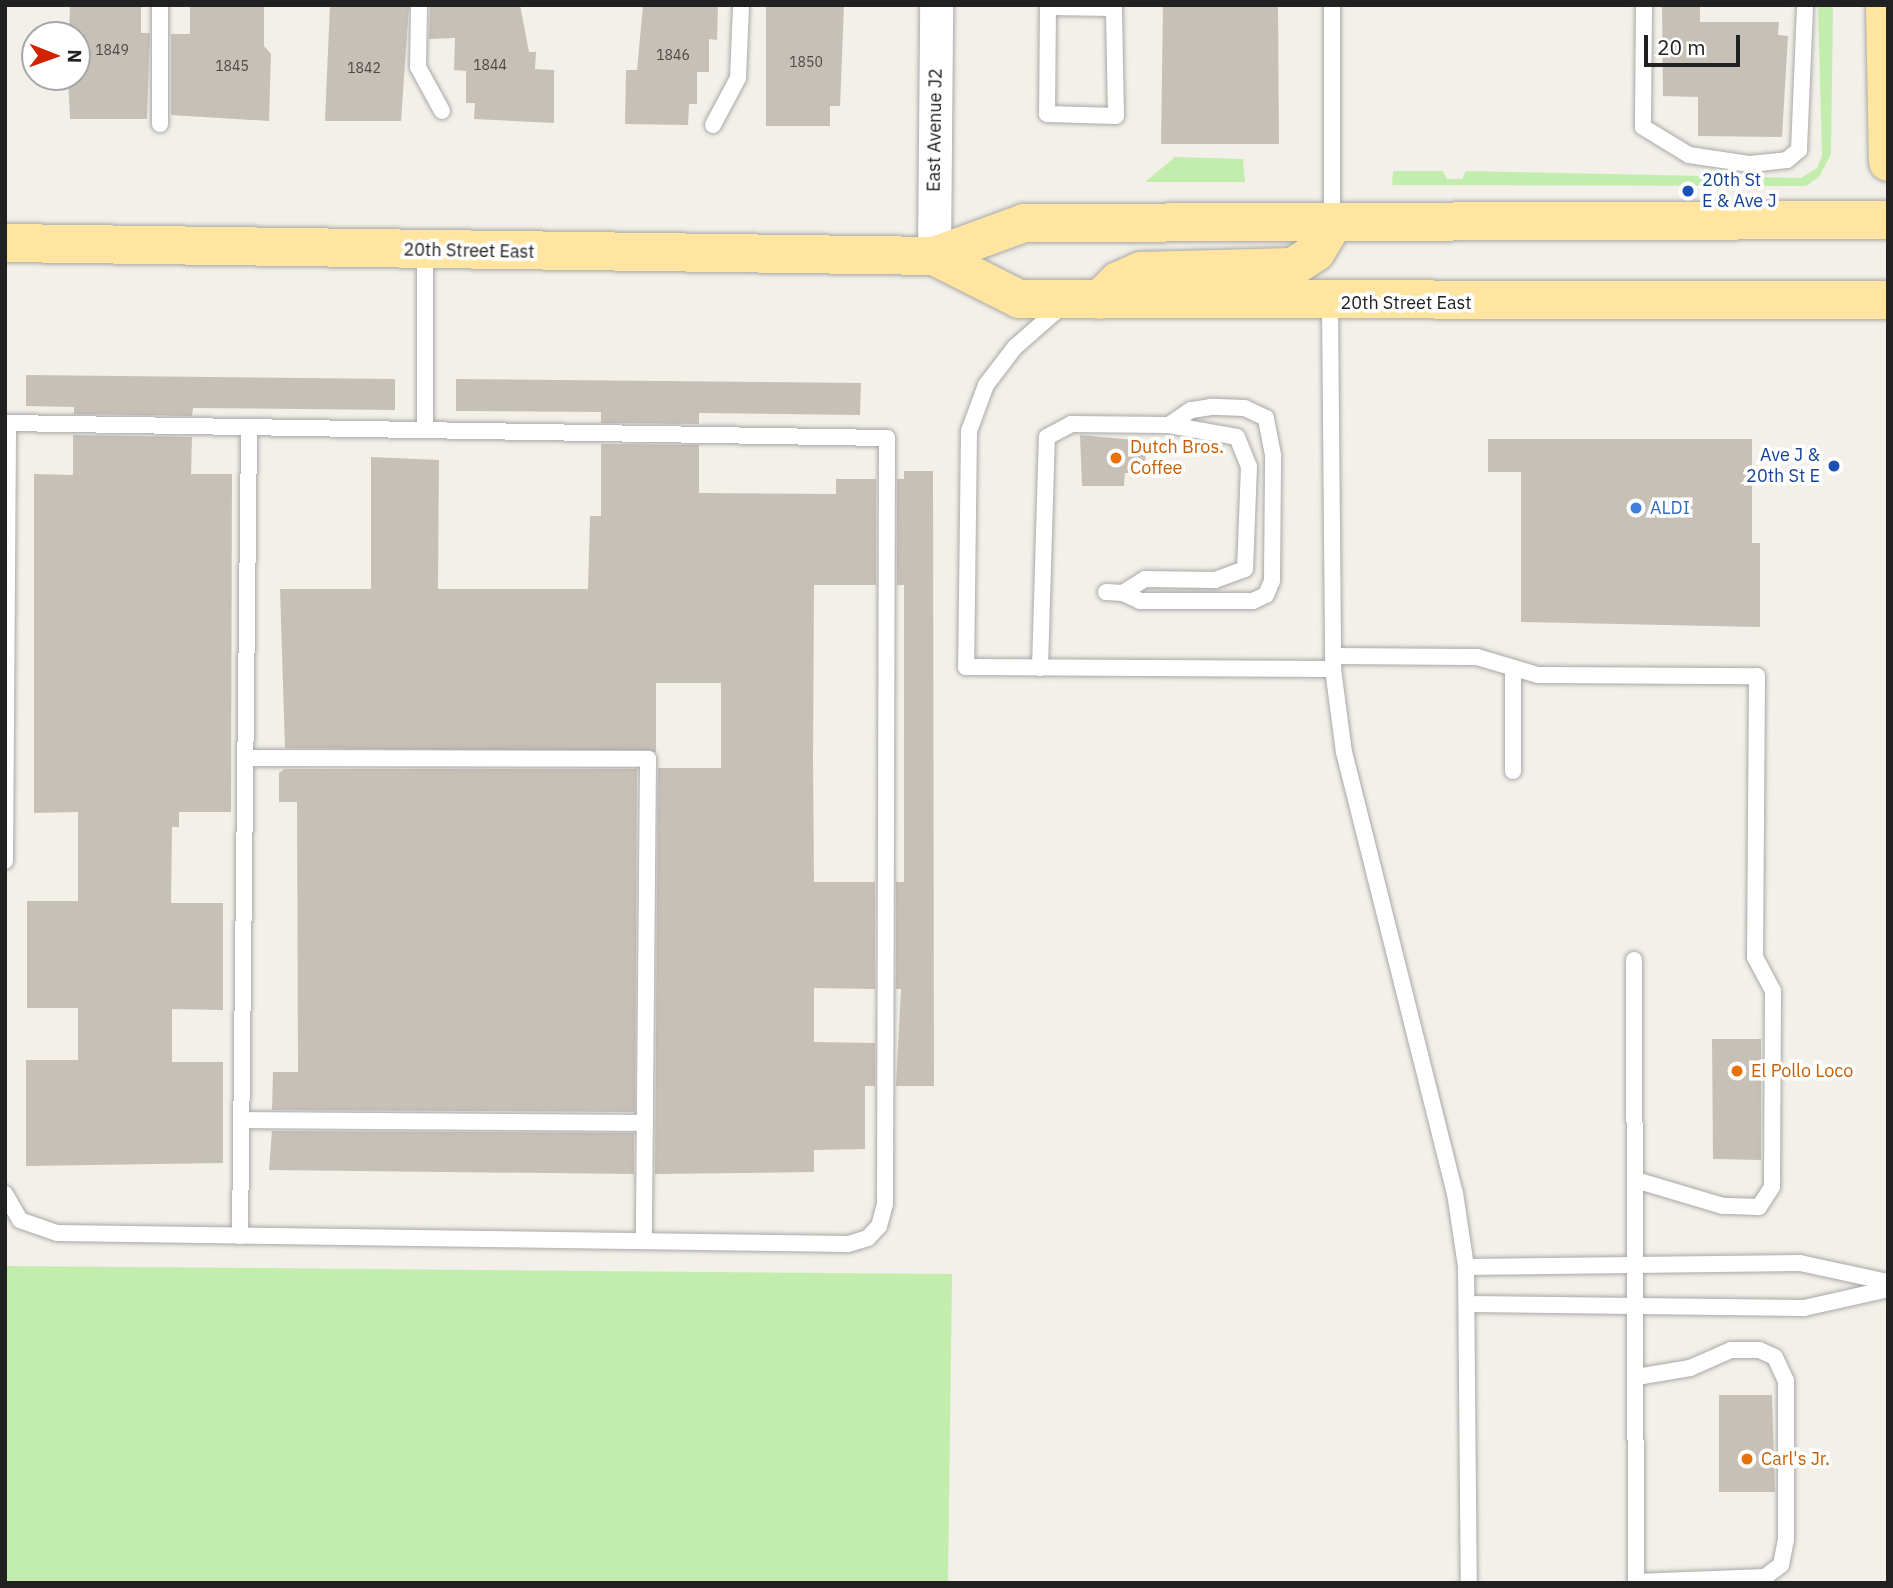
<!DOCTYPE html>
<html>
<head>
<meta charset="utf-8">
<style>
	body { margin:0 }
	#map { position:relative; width:1893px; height:1588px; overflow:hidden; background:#f2f0e8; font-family:"IBM Plex Sans",sans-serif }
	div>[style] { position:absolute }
	.grass>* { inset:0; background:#c2edad }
	.building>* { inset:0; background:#c7c0b7 }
	.roads { filter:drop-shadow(0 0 2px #a8a8a8) drop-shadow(0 0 2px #a8a8a8) }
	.service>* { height:16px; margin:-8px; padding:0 8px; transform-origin:8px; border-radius:8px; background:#fff }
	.minor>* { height:33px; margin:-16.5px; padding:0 16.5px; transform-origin:16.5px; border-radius:16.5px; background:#fff }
	.primary>* { height:38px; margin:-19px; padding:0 19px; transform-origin:19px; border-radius:19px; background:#ffe5a0 }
	.dots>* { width:19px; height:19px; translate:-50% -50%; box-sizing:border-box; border:4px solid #fff; border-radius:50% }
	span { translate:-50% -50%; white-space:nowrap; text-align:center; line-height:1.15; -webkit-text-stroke:7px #fff; paint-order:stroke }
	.number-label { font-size:14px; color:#4a4946 }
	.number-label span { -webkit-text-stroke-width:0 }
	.street-label { font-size:18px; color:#212121 }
	.transit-label { font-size:18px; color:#164399 }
	.left { translate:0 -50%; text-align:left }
	.right { translate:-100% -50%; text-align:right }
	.food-label { font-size:18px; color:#c56008 }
	.shop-label { font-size:18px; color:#366cbe }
	.frame { position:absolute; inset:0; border:7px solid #212121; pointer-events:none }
	.north { position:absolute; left:21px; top:21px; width:70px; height:70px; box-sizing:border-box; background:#fff; border:2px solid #a6a6a6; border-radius:50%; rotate:91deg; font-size:19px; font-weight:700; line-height:28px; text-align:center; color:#212121 }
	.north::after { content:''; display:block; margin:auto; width:24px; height:32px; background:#d22200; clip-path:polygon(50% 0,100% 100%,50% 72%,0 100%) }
	.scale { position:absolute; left:1644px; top:35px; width:96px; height:32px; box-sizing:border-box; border:4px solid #212121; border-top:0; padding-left:9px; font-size:21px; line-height:24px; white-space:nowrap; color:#212121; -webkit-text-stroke:5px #fff; paint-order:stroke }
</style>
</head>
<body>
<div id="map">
	<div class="grass">
		<div style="clip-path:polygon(1818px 5px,1833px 5px,1831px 154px,1819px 177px,1806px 186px,1392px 185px,1393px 171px,1443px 171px,1447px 179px,1462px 179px,1466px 171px,1801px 178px,1817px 168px,1822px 156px)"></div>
		<div style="clip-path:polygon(1175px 157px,1243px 159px,1245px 182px,1145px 182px)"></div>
		<div style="clip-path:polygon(5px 1266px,952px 1274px,948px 1583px,5px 1583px)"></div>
	</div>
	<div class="building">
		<div style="clip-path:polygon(70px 5px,141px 5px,141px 33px,150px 33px,147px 119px,70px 119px,68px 77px,77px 77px,77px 35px,69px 35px)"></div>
		<div style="clip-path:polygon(190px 5px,264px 5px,264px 46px,271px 54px,269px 121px,171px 115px,171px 34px,190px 34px)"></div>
		<div style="clip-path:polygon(330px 5px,409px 5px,401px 121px,325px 121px)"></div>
		<div style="clip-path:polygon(430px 5px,520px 5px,529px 52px,536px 52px,535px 69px,554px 70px,554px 123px,474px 119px,475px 103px,466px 103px,466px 71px,454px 70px,455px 38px,429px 39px)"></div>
		<div style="clip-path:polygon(718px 5px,717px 40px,709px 39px,709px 72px,697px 72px,697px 104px,689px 104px,688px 125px,625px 124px,626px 70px,637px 70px,643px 6px)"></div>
		<div style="clip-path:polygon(766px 5px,844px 5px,840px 106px,830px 106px,830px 126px,766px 126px)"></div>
		<div style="clip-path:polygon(1163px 5px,1278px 5px,1279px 144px,1161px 144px)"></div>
		<div style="clip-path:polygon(1662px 5px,1700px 6px,1700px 22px,1779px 22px,1778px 35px,1788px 36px,1782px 137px,1698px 136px,1698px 97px,1663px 96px)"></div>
		<div style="clip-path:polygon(26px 375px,395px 379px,395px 410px,193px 408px,192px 416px,74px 414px,74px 407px,26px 406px)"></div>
		<div style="clip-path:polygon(456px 379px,861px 383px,860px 415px,699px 413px,699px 424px,601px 423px,601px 412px,456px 411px)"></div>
		<div style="clip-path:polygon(73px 435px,192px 437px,191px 474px,232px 474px,231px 812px,179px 812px,179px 827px,172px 827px,171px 903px,223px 903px,223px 1010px,172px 1009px,172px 1062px,223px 1062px,223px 1163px,26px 1166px,26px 1060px,78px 1060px,78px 1008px,27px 1008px,27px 901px,78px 901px,78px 812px,34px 813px,34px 474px,73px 475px)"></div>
		<div style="clip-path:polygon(1080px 435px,1146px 441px,1145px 473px,1125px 473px,1124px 486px,1082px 486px)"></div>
		<div style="clip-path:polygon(1488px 439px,1752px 439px,1752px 543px,1760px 543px,1760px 627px,1521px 622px,1521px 472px,1488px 472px)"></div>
		<div style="clip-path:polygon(601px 444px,699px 445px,699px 493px,836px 494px,836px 479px,876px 479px,876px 585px,814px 585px,813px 758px,814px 882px,875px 882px,875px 989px,814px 988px,814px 1042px,875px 1043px,875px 1086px,865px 1086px,865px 1149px,814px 1150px,814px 1172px,655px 1174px,658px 768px,721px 768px,721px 683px,656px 683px,656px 752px,285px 748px,280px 589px,371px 589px,371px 457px,439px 460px,438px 589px,588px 589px,590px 516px,601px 516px)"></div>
		<div style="clip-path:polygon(904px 471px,933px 471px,934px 1086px,896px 1086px,901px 989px,896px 989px,896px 882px,904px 882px,904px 585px,897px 585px,897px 479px,904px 479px)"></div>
		<div style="clip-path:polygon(285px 769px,637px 769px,635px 1112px,272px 1110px,273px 1072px,298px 1072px,297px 802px,279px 802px,279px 773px)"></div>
		<div style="clip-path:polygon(1712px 1039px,1761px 1039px,1761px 1160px,1713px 1159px)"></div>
		<div style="clip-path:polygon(272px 1131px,634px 1133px,634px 1174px,269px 1170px)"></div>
		<div style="clip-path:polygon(1719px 1395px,1772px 1395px,1775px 1492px,1719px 1492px)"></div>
	</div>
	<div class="roads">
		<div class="service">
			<div style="left:160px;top:5px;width:119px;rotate:90deg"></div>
			<div style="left:419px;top:5px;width:62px;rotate:90.9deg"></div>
			<div style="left:418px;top:67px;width:50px;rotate:61.4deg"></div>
			<div style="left:1048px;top:5px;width:109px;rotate:90.5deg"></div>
			<div style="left:1047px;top:114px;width:69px;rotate:1.7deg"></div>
			<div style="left:1116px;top:116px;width:108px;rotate:-91.1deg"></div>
			<div style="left:1114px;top:8px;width:65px;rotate:-179.1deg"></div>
			<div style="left:1644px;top:5px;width:122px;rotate:90.5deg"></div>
			<div style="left:1643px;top:127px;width:54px;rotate:31.3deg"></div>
			<div style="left:1689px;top:155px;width:62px;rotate:8.4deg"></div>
			<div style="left:1750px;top:164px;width:37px;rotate:-6deg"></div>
			<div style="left:1787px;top:160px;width:16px;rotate:-40deg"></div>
			<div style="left:1799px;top:150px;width:145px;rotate:-87.6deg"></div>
			<div style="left:713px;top:125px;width:53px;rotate:-62deg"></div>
			<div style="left:738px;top:78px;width:73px;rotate:-87.6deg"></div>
			<div style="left:1332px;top:223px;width:218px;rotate:-90deg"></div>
			<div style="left:425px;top:251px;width:179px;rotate:90deg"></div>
			<div style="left:1330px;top:303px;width:366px;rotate:89.5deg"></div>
			<div style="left:1333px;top:669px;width:84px;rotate:82.5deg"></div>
			<div style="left:1344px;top:752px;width:455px;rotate:75.9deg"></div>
			<div style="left:1455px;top:1193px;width:75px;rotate:81.5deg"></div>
			<div style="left:1466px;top:1267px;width:316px;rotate:89.5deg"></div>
			<div style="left:1063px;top:305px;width:64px;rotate:138.8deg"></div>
			<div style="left:1015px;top:347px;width:48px;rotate:127.3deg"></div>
			<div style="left:986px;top:385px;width:49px;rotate:110.3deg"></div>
			<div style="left:969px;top:431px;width:236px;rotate:90.7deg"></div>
			<div style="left:966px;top:667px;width:367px;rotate:0.3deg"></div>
			<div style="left:1123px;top:593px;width:19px;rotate:25deg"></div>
			<div style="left:1140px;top:601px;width:113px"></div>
			<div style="left:1253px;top:601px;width:14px;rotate:-25deg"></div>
			<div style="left:1266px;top:595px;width:15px;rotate:-67deg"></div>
			<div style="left:1272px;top:581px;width:126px;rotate:-89.5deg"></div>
			<div style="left:1273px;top:455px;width:38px;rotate:-101deg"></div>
			<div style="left:1266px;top:418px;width:23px;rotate:-155deg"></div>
			<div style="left:1245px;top:408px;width:34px;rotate:-178deg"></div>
			<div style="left:1211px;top:407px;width:20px;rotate:171deg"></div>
			<div style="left:1191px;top:410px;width:27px;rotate:146deg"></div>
			<div style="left:1333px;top:656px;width:144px;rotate:0.4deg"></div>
			<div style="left:1477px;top:657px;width:64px;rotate:16.4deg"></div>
			<div style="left:1538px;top:675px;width:219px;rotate:0.3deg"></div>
			<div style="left:1757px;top:676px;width:281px;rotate:90.4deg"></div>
			<div style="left:1755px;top:957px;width:38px;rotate:62deg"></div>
			<div style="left:1773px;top:991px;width:196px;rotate:90.3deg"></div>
			<div style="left:1772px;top:1187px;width:24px;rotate:123deg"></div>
			<div style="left:1759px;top:1207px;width:36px;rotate:-178deg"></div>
			<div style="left:1723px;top:1206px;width:91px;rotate:-163.4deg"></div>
			<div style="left:1040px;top:668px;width:231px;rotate:-88.3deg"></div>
			<div style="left:1047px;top:437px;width:27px;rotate:-28deg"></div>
			<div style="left:1071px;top:424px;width:98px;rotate:0.6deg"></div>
			<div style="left:1169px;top:425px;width:69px;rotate:10deg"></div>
			<div style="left:1237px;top:437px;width:31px;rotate:68deg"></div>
			<div style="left:1249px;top:466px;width:103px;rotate:92.2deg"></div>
			<div style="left:1245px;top:569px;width:32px;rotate:160deg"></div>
			<div style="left:1215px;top:580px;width:70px;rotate:-179.2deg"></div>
			<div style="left:1145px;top:579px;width:26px;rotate:148deg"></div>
			<div style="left:1123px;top:593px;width:17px;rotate:-177deg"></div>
			<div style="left:245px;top:758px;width:403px;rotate:0.1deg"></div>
			<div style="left:648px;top:759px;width:482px;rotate:90.5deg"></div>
			<div style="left:1513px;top:771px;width:103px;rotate:-90deg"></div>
			<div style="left:5px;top:861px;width:438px;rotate:-89.6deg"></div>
			<div style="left:8px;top:423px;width:879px;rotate:0.98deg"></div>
			<div style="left:887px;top:438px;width:766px;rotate:90.15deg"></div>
			<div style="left:885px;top:1204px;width:23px;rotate:105deg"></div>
			<div style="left:879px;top:1226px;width:16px;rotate:133deg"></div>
			<div style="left:868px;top:1238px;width:21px;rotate:163deg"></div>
			<div style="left:848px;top:1244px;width:791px;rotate:-179.2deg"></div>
			<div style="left:57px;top:1233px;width:39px;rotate:-161deg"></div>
			<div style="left:20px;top:1220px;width:30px;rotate:-120deg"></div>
			<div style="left:1634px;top:960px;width:623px;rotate:89.82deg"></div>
			<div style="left:241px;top:1120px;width:404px;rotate:0.4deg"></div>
			<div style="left:240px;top:1236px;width:809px;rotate:-89.36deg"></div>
			<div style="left:1466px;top:1267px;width:334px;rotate:-0.7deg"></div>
			<div style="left:1800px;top:1263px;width:90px;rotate:12.2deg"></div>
			<div style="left:1469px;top:1304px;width:335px;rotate:0.7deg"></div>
			<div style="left:1804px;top:1308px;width:86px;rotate:-12.7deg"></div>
			<div style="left:1636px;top:1582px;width:129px;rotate:-2.2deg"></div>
			<div style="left:1765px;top:1577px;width:20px;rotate:-37deg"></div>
			<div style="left:1781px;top:1565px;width:25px;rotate:-79deg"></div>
			<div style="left:1786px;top:1540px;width:159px;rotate:-90deg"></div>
			<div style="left:1786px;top:1381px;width:26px;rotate:-115deg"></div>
			<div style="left:1775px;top:1357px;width:17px;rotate:-156deg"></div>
			<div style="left:1759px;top:1350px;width:28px;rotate:180deg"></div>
			<div style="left:1731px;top:1350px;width:45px;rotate:156.3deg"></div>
			<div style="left:1690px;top:1368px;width:54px;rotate:170.4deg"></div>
		</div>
		<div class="minor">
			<div style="left:934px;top:256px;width:251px;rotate:-89.5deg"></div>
		</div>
		<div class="primary">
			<div style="left:1885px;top:5px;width:157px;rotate:88.9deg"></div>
			<div style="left:5px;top:243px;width:929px;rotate:0.8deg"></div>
			<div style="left:934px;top:256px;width:96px;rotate:-20.1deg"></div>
			<div style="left:1024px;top:223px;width:864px;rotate:-0.2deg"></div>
			<div style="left:934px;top:256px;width:95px;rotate:26.8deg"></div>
			<div style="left:1019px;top:299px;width:869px;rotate:0.07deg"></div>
			<div style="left:1099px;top:300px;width:27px;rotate:-45deg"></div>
			<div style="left:1118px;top:281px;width:24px;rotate:-24deg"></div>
			<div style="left:1140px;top:271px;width:153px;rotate:-1.5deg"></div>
			<div style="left:1293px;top:267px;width:27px;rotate:-33deg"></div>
			<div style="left:1316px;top:252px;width:31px;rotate:-59deg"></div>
		</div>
	</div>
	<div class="dots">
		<div style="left:1688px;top:191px;background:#1a4fb4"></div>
		<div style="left:1116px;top:458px;background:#e8710a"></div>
		<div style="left:1834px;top:466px;background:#1a4fb4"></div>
		<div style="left:1636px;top:508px;background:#3f7fe0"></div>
		<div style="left:1737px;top:1071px;background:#e8710a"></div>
		<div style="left:1747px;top:1459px;background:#e8710a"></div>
	</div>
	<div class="number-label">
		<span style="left:112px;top:50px">1849</span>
		<span style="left:673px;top:55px">1846</span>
		<span style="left:806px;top:62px">1850</span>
		<span style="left:490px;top:65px">1844</span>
		<span style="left:232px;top:66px">1845</span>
		<span style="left:364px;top:68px">1842</span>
	</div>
	<div class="street-label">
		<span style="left:935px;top:130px;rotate:-89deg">East Avenue J2</span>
		<span style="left:469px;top:251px;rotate:1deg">20th Street East</span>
		<span style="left:1406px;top:303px">20th Street East</span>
	</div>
	<div class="transit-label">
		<span class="left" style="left:1702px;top:191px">20th St<br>E &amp; Ave J</span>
		<span class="right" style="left:1820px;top:466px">Ave J &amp;<br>20th St E</span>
	</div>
	<div class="food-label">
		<span class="left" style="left:1130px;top:458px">Dutch Bros.<br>Coffee</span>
		<span class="left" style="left:1751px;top:1071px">El Pollo Loco</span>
		<span class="left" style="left:1761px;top:1459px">Carl's Jr.</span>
	</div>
	<div class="shop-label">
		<span class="left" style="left:1650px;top:508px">ALDI</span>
	</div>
	<div class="frame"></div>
	<div class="north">N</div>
	<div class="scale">20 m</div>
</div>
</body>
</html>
